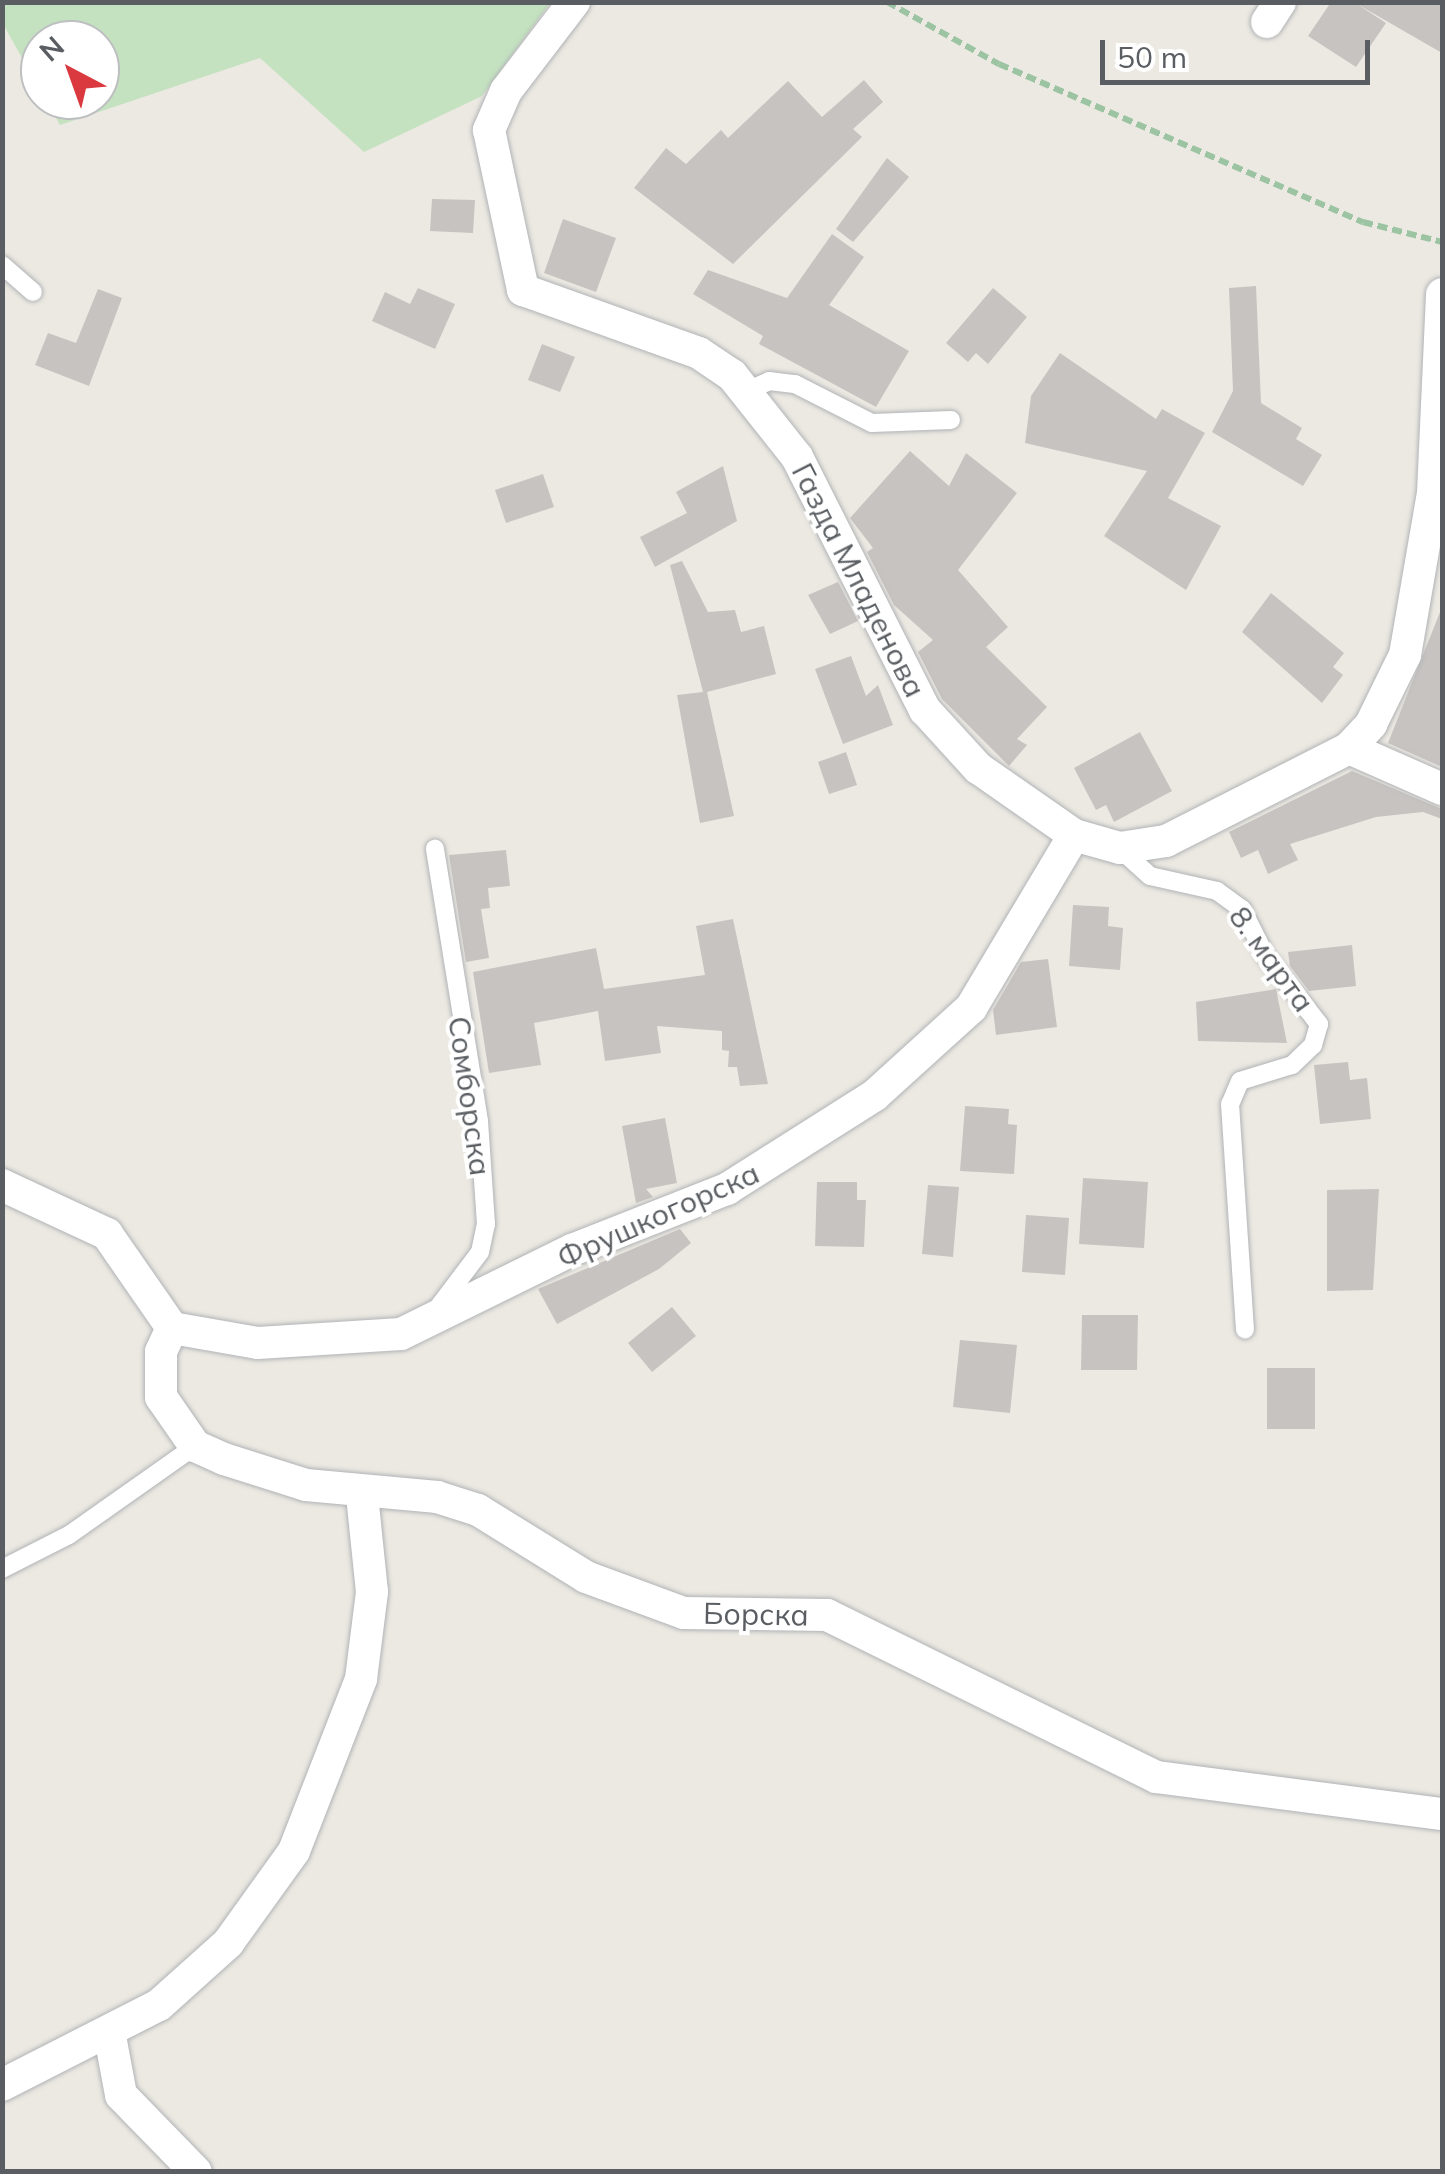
<!DOCTYPE html>
<html>
<head>
<meta charset="utf-8">
<style>
	body { margin:0 }
	#map { position:relative; width:1445px; height:2174px; overflow:hidden; background:#ece9e2; font-family:Mulish,sans-serif }
	div>[style] { position:absolute }
	.green>* { inset:0; background:#c4e2c0 }
	.building>* { inset:0; background:#c7c3c0 }
	.path>* { height:6px; margin-top:-3px; transform-origin:0; background:repeating-linear-gradient(90deg,#9cc4a3 0 10px,transparent 0 15px) }
	.roads { filter:drop-shadow(0 0 2px #b0b3b6) drop-shadow(0 0 2px #b0b3b6) }
	.lane>* { height:18px; margin:-9px; padding:0 9px; transform-origin:9px; border-radius:9px; background:#fff }
	.street>* { height:32px; margin:-16px; padding:0 16px; transform-origin:16px; border-radius:16px; background:#fff }
	span { translate:-50% -50%; white-space:nowrap; text-align:center; line-height:1.15; -webkit-text-stroke:8px #fff; paint-order:stroke }
	.street-label { font-size:30px; color:#5a5e62 }
	.frame { position:absolute; inset:0; border:5px solid #5a5e62; pointer-events:none }
	.north { position:absolute; left:20px; top:20px; width:100px; height:100px; box-sizing:border-box; background:#fff; border:2px solid #bdbfc0; border-radius:50%; rotate:319deg; font-size:28px; font-weight:700; line-height:40px; text-align:center; color:#5a5e62 }
	.north::after { content:''; display:block; margin:auto; width:35px; height:45px; background:#da3a3f; clip-path:polygon(50% 0,100% 100%,50% 72%,0 100%) }
	.scale { position:absolute; left:1100px; top:40px; width:270px; height:45px; box-sizing:border-box; border:5px solid #5a5e62; border-top:0; padding-left:12px; font-size:30px; line-height:35px; white-space:nowrap; color:#5a5e62; -webkit-text-stroke:8px #fff; paint-order:stroke }
</style>
</head>
<body>
<div id="map">
	<div class="green">
		<div style="clip-path:polygon(2px 3px,3px 2px,550px 3px,482px 96px,364px 152px,260px 58px,60px 125px,46px 100px,100px 100px,100px 40px,40px 40px,40px 90px,3px 24px)"></div>
	</div>
	<div class="building">
		<div style="clip-path:polygon(1331px 2px,1442px 2px,1442px 53px,1357px 4px,1386px 23px,1356px 67px,1308px 36px)"></div>
		<div style="clip-path:polygon(864px 80px,883px 102px,853px 129px,862px 137px,733px 264px,634px 188px,666px 148px,686px 164px,721px 130px,728px 138px,788px 81px,822px 117px)"></div>
		<div style="clip-path:polygon(887px 158px,909px 177px,853px 242px,836px 229px)"></div>
		<div style="clip-path:polygon(432px 199px,475px 200px,473px 233px,430px 231px)"></div>
		<div style="clip-path:polygon(563px 219px,616px 238px,596px 292px,544px 273px)"></div>
		<div style="clip-path:polygon(832px 234px,864px 257px,829px 305px,909px 351px,876px 407px,759px 344px,763px 336px,693px 294px,708px 270px,787px 298px)"></div>
		<div style="clip-path:polygon(1256px 286px,1261px 403px,1302px 428px,1296px 439px,1322px 455px,1303px 486px,1212px 432px,1233px 391px,1229px 288px)"></div>
		<div style="clip-path:polygon(418px 288px,455px 304px,435px 349px,372px 321px,385px 292px,410px 304px)"></div>
		<div style="clip-path:polygon(993px 288px,1027px 317px,988px 364px,976px 353px,968px 362px,946px 343px)"></div>
		<div style="clip-path:polygon(98px 289px,122px 298px,89px 386px,35px 365px,48px 333px,76px 343px)"></div>
		<div style="clip-path:polygon(542px 344px,575px 357px,560px 392px,528px 380px)"></div>
		<div style="clip-path:polygon(1060px 353px,1156px 419px,1162px 409px,1205px 433px,1168px 498px,1221px 526px,1186px 590px,1104px 536px,1147px 471px,1025px 443px,1031px 396px)"></div>
		<div style="clip-path:polygon(910px 451px,949px 486px,966px 453px,1017px 493px,958px 570px,1008px 627px,986px 647px,1047px 707px,1017px 739px,1027px 745px,1009px 766px,942px 699px,918px 652px,933px 640px,894px 605px,867px 552px,873px 548px,850px 518px)"></div>
		<div style="clip-path:polygon(723px 466px,737px 521px,655px 567px,640px 537px,687px 513px,676px 492px)"></div>
		<div style="clip-path:polygon(543px 474px,554px 507px,506px 523px,495px 490px)"></div>
		<div style="clip-path:polygon(682px 561px,708px 612px,735px 610px,741px 632px,764px 626px,776px 674px,707px 692px,734px 816px,700px 823px,677px 695px,703px 692px,670px 565px)"></div>
		<div style="clip-path:polygon(838px 582px,858px 621px,830px 634px,808px 595px)"></div>
		<div style="clip-path:polygon(1271px 593px,1344px 653px,1333px 667px,1343px 675px,1322px 703px,1242px 632px)"></div>
		<div style="clip-path:polygon(1442px 607px,1442px 767px,1388px 743px)"></div>
		<div style="clip-path:polygon(851px 656px,866px 696px,878px 685px,893px 725px,843px 744px,815px 669px)"></div>
		<div style="clip-path:polygon(1140px 732px,1172px 791px,1114px 822px,1106px 805px,1096px 810px,1074px 768px)"></div>
		<div style="clip-path:polygon(846px 752px,857px 785px,829px 794px,818px 762px)"></div>
		<div style="clip-path:polygon(1352px 771px,1442px 809px,1442px 819px,1423px 812px,1376px 817px,1290px 844px,1298px 860px,1268px 874px,1258px 850px,1241px 858px,1229px 832px)"></div>
		<div style="clip-path:polygon(506px 850px,510px 886px,488px 888px,490px 908px,481px 909px,489px 958px,466px 962px,449px 855px)"></div>
		<div style="clip-path:polygon(1073px 905px,1109px 907px,1108px 926px,1123px 928px,1120px 970px,1069px 966px)"></div>
		<div style="clip-path:polygon(733px 919px,768px 1084px,740px 1086px,737px 1067px,728px 1067px,729px 1051px,722px 1050px,722px 1031px,657px 1026px,661px 1053px,605px 1061px,598px 1011px,534px 1023px,541px 1065px,489px 1073px,473px 972px,596px 948px,604px 989px,705px 975px,696px 926px)"></div>
		<div style="clip-path:polygon(1352px 945px,1356px 986px,1309px 991px,1290px 966px,1288px 952px)"></div>
		<div style="clip-path:polygon(1048px 959px,1057px 1027px,996px 1035px,993px 1010px,1021px 962px)"></div>
		<div style="clip-path:polygon(1276px 989px,1287px 1043px,1198px 1041px,1196px 1002px)"></div>
		<div style="clip-path:polygon(1348px 1062px,1350px 1080px,1367px 1078px,1371px 1119px,1320px 1124px,1314px 1065px)"></div>
		<div style="clip-path:polygon(965px 1106px,1009px 1109px,1008px 1124px,1017px 1125px,1014px 1174px,960px 1171px)"></div>
		<div style="clip-path:polygon(665px 1118px,677px 1183px,646px 1189px,653px 1197px,636px 1203px,622px 1126px)"></div>
		<div style="clip-path:polygon(1083px 1178px,1148px 1182px,1144px 1248px,1079px 1244px)"></div>
		<div style="clip-path:polygon(817px 1182px,857px 1182px,857px 1200px,866px 1200px,864px 1247px,815px 1246px)"></div>
		<div style="clip-path:polygon(928px 1185px,959px 1187px,953px 1257px,922px 1254px)"></div>
		<div style="clip-path:polygon(1379px 1189px,1373px 1290px,1327px 1291px,1327px 1190px)"></div>
		<div style="clip-path:polygon(1026px 1215px,1069px 1218px,1065px 1275px,1022px 1272px)"></div>
		<div style="clip-path:polygon(680px 1229px,691px 1243px,659px 1269px,557px 1324px,538px 1289px)"></div>
		<div style="clip-path:polygon(672px 1307px,696px 1336px,652px 1372px,628px 1343px)"></div>
		<div style="clip-path:polygon(1082px 1315px,1138px 1315px,1137px 1370px,1081px 1370px)"></div>
		<div style="clip-path:polygon(960px 1340px,1017px 1345px,1010px 1413px,953px 1407px)"></div>
		<div style="clip-path:polygon(1267px 1368px,1315px 1368px,1315px 1429px,1267px 1429px)"></div>
	</div>
	<div class="path">
		<div style="left:887px;top:2px;width:128px;rotate:29deg"></div>
		<div style="left:999px;top:64px;width:397px;rotate:23.5deg"></div>
		<div style="left:1363px;top:222px;width:81px;rotate:14.2deg"></div>
	</div>
	<div class="roads">
		<div class="lane">
			<div style="left:2px;top:265px;width:41px;rotate:41.1deg"></div>
			<div style="left:747px;top:391px;width:24px;rotate:-24deg"></div>
			<div style="left:769px;top:381px;width:26px;rotate:7deg"></div>
			<div style="left:795px;top:384px;width:86px;rotate:26.9deg"></div>
			<div style="left:872px;top:423px;width:79px;rotate:-2.2deg"></div>
			<div style="left:1120px;top:849px;width:40px;rotate:42deg"></div>
			<div style="left:1150px;top:876px;width:69px;rotate:12.6deg"></div>
			<div style="left:1217px;top:891px;width:31px;rotate:36deg"></div>
			<div style="left:1242px;top:909px;width:51px;rotate:63.4deg"></div>
			<div style="left:1265px;top:955px;width:88px;rotate:52deg"></div>
			<div style="left:1319px;top:1024px;width:22px;rotate:106deg"></div>
			<div style="left:1313px;top:1045px;width:29px;rotate:136deg"></div>
			<div style="left:1292px;top:1065px;width:54px;rotate:162.9deg"></div>
			<div style="left:1240px;top:1081px;width:25px;rotate:113deg"></div>
			<div style="left:1230px;top:1104px;width:226px;rotate:86.2deg"></div>
			<div style="left:434px;top:1313px;width:76px;rotate:-53deg"></div>
			<div style="left:480px;top:1252px;width:29px;rotate:-78deg"></div>
			<div style="left:486px;top:1224px;width:103px;rotate:-93.9deg"></div>
			<div style="left:479px;top:1121px;width:276px;rotate:-99.2deg"></div>
			<div style="left:2px;top:1569px;width:75px;rotate:-26.9deg"></div>
			<div style="left:69px;top:1535px;width:154px;rotate:-35.2deg"></div>
		</div>
		<div class="street">
			<div style="left:574px;top:2px;width:112px;rotate:127.4deg"></div>
			<div style="left:506px;top:91px;width:43px;rotate:113.6deg"></div>
			<div style="left:489px;top:130px;width:164px;rotate:78deg"></div>
			<div style="left:523px;top:290px;width:187px;rotate:19.7deg"></div>
			<div style="left:699px;top:353px;width:40px;rotate:34deg"></div>
			<div style="left:732px;top:375px;width:105px;rotate:51.6deg"></div>
			<div style="left:797px;top:457px;width:284px;rotate:63.2deg"></div>
			<div style="left:925px;top:710px;width:79px;rotate:47.6deg"></div>
			<div style="left:978px;top:768px;width:117px;rotate:34.9deg"></div>
			<div style="left:1267px;top:22px;width:24px;rotate:-57deg"></div>
			<div style="left:1349px;top:748px;width:102px;rotate:23.8deg"></div>
			<div style="left:2px;top:1185px;width:116px;rotate:25deg"></div>
			<div style="left:107px;top:1234px;width:114px;rotate:55.3deg"></div>
			<div style="left:172px;top:1328px;width:87px;rotate:9.9deg"></div>
			<div style="left:258px;top:1343px;width:143px;rotate:-3.6deg"></div>
			<div style="left:401px;top:1334px;width:191px;rotate:-26.2deg"></div>
			<div style="left:572px;top:1250px;width:167px;rotate:-21.5deg"></div>
			<div style="left:727px;top:1189px;width:175px;rotate:-32.4deg"></div>
			<div style="left:875px;top:1095px;width:130px;rotate:-42.2deg"></div>
			<div style="left:971px;top:1008px;width:201px;rotate:-59.2deg"></div>
			<div style="left:1074px;top:835px;width:48px;rotate:15.8deg"></div>
			<div style="left:1120px;top:848px;width:47px;rotate:-8.7deg"></div>
			<div style="left:1166px;top:841px;width:205px;rotate:-26.9deg"></div>
			<div style="left:1349px;top:748px;width:33px;rotate:-47deg"></div>
			<div style="left:1371px;top:724px;width:77px;rotate:-63.8deg"></div>
			<div style="left:1405px;top:655px;width:164px;rotate:-80.2deg"></div>
			<div style="left:1433px;top:493px;width:199px;rotate:-87.4deg"></div>
			<div style="left:172px;top:1328px;width:26px;rotate:115deg"></div>
			<div style="left:161px;top:1352px;width:45px;rotate:90deg"></div>
			<div style="left:161px;top:1397px;width:60px;rotate:55.2deg"></div>
			<div style="left:195px;top:1446px;width:32px;rotate:24deg"></div>
			<div style="left:224px;top:1459px;width:86px;rotate:17.6deg"></div>
			<div style="left:306px;top:1485px;width:132px;rotate:5.2deg"></div>
			<div style="left:437px;top:1497px;width:43px;rotate:17.6deg"></div>
			<div style="left:478px;top:1510px;width:127px;rotate:31.8deg"></div>
			<div style="left:586px;top:1577px;width:104px;rotate:20.2deg"></div>
			<div style="left:684px;top:1613px;width:143px;rotate:0.8deg"></div>
			<div style="left:827px;top:1615px;width:367px;rotate:26.2deg"></div>
			<div style="left:1156px;top:1777px;width:288px;rotate:7.4deg"></div>
			<div style="left:110px;top:2036px;width:60px;rotate:79.4deg"></div>
			<div style="left:121px;top:2095px;width:107px;rotate:45.8deg"></div>
			<div style="left:2px;top:2085px;width:176px;rotate:-27deg"></div>
			<div style="left:159px;top:2005px;width:93px;rotate:-41.9deg"></div>
			<div style="left:228px;top:1943px;width:113px;rotate:-54.3deg"></div>
			<div style="left:294px;top:1851px;width:185px;rotate:-68.7deg"></div>
			<div style="left:361px;top:1679px;width:88px;rotate:-82.8deg"></div>
			<div style="left:372px;top:1592px;width:98px;rotate:-95.9deg"></div>
		</div>
	</div>
	<div class="street-label">
		<span style="left:859px;top:580px;rotate:63deg">Газда Младенова</span>
		<span style="left:1272px;top:959px;rotate:54deg">8. марта</span>
		<span style="left:470px;top:1096px;rotate:82deg">Сомборска</span>
		<span style="left:658px;top:1215px;rotate:-24deg">Фрушкогорска</span>
		<span style="left:756px;top:1614px;rotate:1deg">Борска</span>
	</div>
	<div class="frame"></div>
	<div class="north">N</div>
	<div class="scale">50 m</div>
</div>
</body>
</html>
